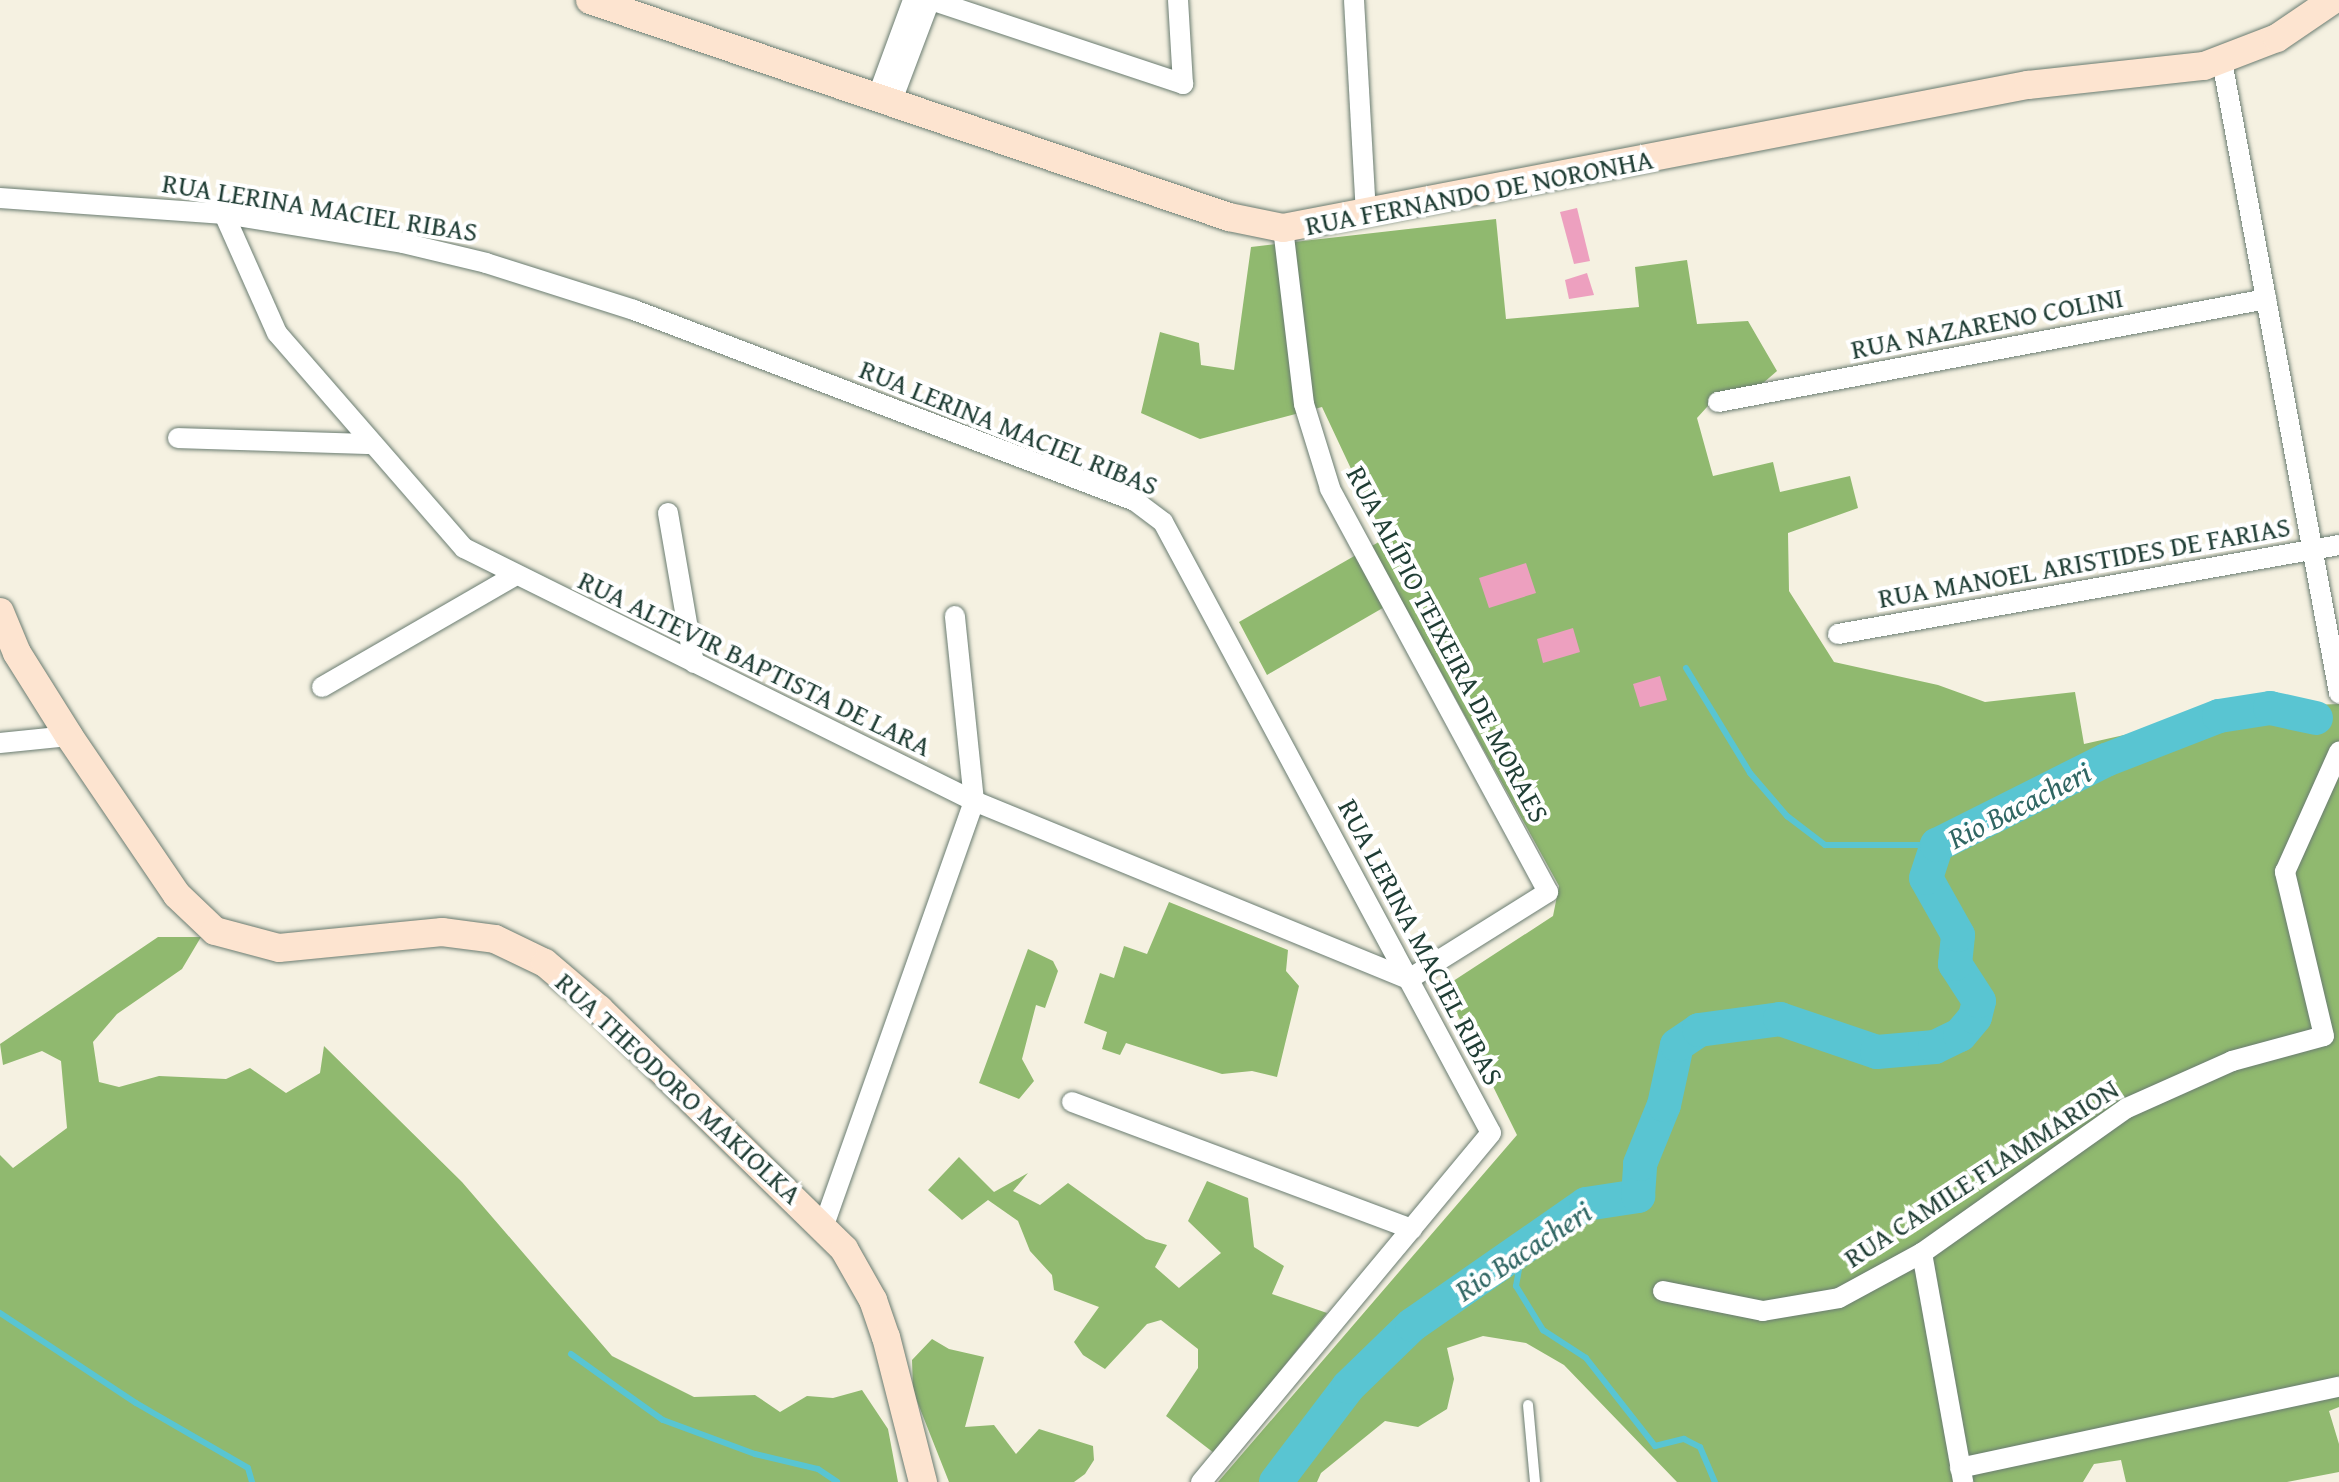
<!DOCTYPE html>
<html>
<head>
<meta charset="utf-8">
<style>
	body { margin:0 }
	#map { position:relative; width:2339px; height:1482px; overflow:hidden; background:#f5f1e1; font-family:"Gentium Book Plus",serif }
	div>[style] { position:absolute }
	.forest>* { inset:0; background:#90b96f }
	.stream>* { height:6px; margin:-3px; padding:0 3px; transform-origin:3px; border-radius:3px; background:#59c5d2 }
	.river>* { height:34px; margin:-17px; padding:0 17px; transform-origin:17px; border-radius:17px; background:#59c5d2 }
	.building>* { inset:0; background:#eda0bf }
	.roads { filter:drop-shadow(0 0 2px #6a7c71) drop-shadow(0 0 2px #6a7c71) }
	.service>* { height:10px; margin:-5px; padding:0 5px; transform-origin:5px; border-radius:5px; background:#fff }
	.minor>* { height:20px; margin:-10px; padding:0 10px; transform-origin:10px; border-radius:10px; background:#fff }
	.secondary>* { height:28px; margin:-14px; padding:0 14px; transform-origin:14px; border-radius:14px; background:#fde4d0 }
	span { translate:-50% -50%; white-space:nowrap; text-align:center; line-height:1.15; -webkit-text-stroke:8px #fff; paint-order:stroke }
	.street-label { font-size:28px; color:#1f3d34 }
	.water-label { font-size:30px; color:#306663; font-style:italic }
</style>
</head>
<body>
<div id="map">
	<div class="forest">
		<div style="clip-path:polygon(1496px 219px,1506px 319px,1639px 307px,1635px 267px,1687px 260px,1697px 324px,1748px 321px,1777px 371px,1762px 384px,1717px 396px,1697px 418px,1713px 476px,1773px 462px,1780px 492px,1850px 476px,1858px 508px,1788px 533px,1789px 591px,1834px 662px,1938px 685px,1985px 702px,2075px 692px,2084px 744px,2249px 707px,2339px 704px,2339px 1407px,2329px 1411px,2339px 1444px,2339px 1472px,2287px 1482px,2126px 1482px,2121px 1460px,2094px 1464px,2083px 1482px,1677px 1482px,1564px 1365px,1526px 1343px,1483px 1336px,1447px 1348px,1454px 1379px,1447px 1409px,1418px 1427px,1385px 1421px,1321px 1473px,1317px 1482px,1218px 1482px,1517px 1135px,1444px 987px,1553px 916px,1559px 886px,1400px 598px,1267px 675px,1239px 622px,1384px 539px,1322px 407px,1200px 439px,1141px 413px,1160px 332px,1199px 343px,1201px 365px,1234px 370px,1251px 247px)"></div>
		<div style="clip-path:polygon(1169px 902px,1288px 950px,1286px 971px,1299px 986px,1277px 1077px,1252px 1071px,1222px 1074px,1126px 1043px,1120px 1055px,1102px 1049px,1107px 1032px,1084px 1023px,1100px 973px,1114px 978px,1124px 946px,1147px 954px)"></div>
		<div style="clip-path:polygon(158px 937px,201px 937px,182px 969px,117px 1014px,93px 1042px,99px 1082px,119px 1087px,159px 1076px,226px 1079px,250px 1068px,286px 1093px,320px 1073px,324px 1046px,462px 1182px,612px 1356px,694px 1397px,755px 1395px,780px 1412px,807px 1396px,833px 1398px,862px 1390px,888px 1429px,898px 1482px,0 1482px,0 1155px,13px 1168px,67px 1128px,61px 1061px,42px 1051px,3px 1065px,0 1044px)"></div>
		<div style="clip-path:polygon(1028px 949px,1053px 961px,1058px 971px,1045px 1008px,1036px 1005px,1022px 1059px,1034px 1081px,1019px 1099px,979px 1083px)"></div>
		<div style="clip-path:polygon(959px 1157px,994px 1192px,1028px 1173px,1013px 1191px,1040px 1205px,1068px 1183px,1146px 1239px,1167px 1245px,1155px 1267px,1179px 1288px,1221px 1253px,1188px 1221px,1207px 1181px,1248px 1198px,1254px 1247px,1284px 1266px,1272px 1294px,1327px 1313px,1214px 1453px,1166px 1416px,1198px 1368px,1198px 1349px,1161px 1320px,1147px 1324px,1105px 1369px,1083px 1355px,1074px 1342px,1099px 1307px,1054px 1290px,1052px 1275px,1030px 1251px,1018px 1221px,988px 1200px,962px 1220px,928px 1190px)"></div>
		<div style="clip-path:polygon(932px 1339px,949px 1349px,984px 1357px,965px 1427px,994px 1425px,1016px 1454px,1039px 1429px,1093px 1446px,1094px 1460px,1085px 1474px,1074px 1482px,949px 1482px,913px 1391px,912px 1360px)"></div>
	</div>
	<div class="stream">
		<div style="left:1686px;top:668px;width:123px;rotate:58.6deg"></div>
		<div style="left:1750px;top:773px;width:57px;rotate:49.3deg"></div>
		<div style="left:1787px;top:816px;width:48px;rotate:37.3deg"></div>
		<div style="left:1825px;top:845px;width:112px"></div>
		<div style="left:1524px;top:1242px;width:45px;rotate:100.3deg"></div>
		<div style="left:1516px;top:1286px;width:52px;rotate:58.5deg"></div>
		<div style="left:1543px;top:1330px;width:51px;rotate:33.1deg"></div>
		<div style="left:1586px;top:1358px;width:112px;rotate:51.9deg"></div>
		<div style="left:1655px;top:1446px;width:30px;rotate:-14deg"></div>
		<div style="left:1684px;top:1439px;width:18px;rotate:27deg"></div>
		<div style="left:1700px;top:1447px;width:38px;rotate:67deg"></div>
		<div style="left:0;top:1313px;width:163px;rotate:33.5deg"></div>
		<div style="left:136px;top:1403px;width:129px;rotate:30.1deg"></div>
		<div style="left:248px;top:1468px;width:15px;rotate:74deg"></div>
		<div style="left:571px;top:1354px;width:113px;rotate:35.7deg"></div>
		<div style="left:663px;top:1420px;width:98px;rotate:20.3deg"></div>
		<div style="left:755px;top:1454px;width:65px;rotate:13.4deg"></div>
		<div style="left:818px;top:1469px;width:23px;rotate:34deg"></div>
	</div>
	<div class="river">
		<div style="left:1276px;top:1482px;width:119px;rotate:-52.8deg"></div>
		<div style="left:1348px;top:1387px;width:89px;rotate:-44.1deg"></div>
		<div style="left:1412px;top:1325px;width:212px;rotate:-34.8deg"></div>
		<div style="left:1586px;top:1204px;width:53px;rotate:-8.7deg"></div>
		<div style="left:1638px;top:1196px;width:32px;rotate:-86deg"></div>
		<div style="left:1640px;top:1164px;width:64px;rotate:-67.9deg"></div>
		<div style="left:1664px;top:1105px;width:61px;rotate:-77.8deg"></div>
		<div style="left:1677px;top:1045px;width:27px;rotate:-34deg"></div>
		<div style="left:1699px;top:1030px;width:82px;rotate:-7.7deg"></div>
		<div style="left:1780px;top:1019px;width:102px;rotate:18.8deg"></div>
		<div style="left:1877px;top:1052px;width:58px;rotate:-4.9deg"></div>
		<div style="left:1935px;top:1047px;width:28px;rotate:-26deg"></div>
		<div style="left:1960px;top:1035px;width:23px;rotate:-50deg"></div>
		<div style="left:1975px;top:1017px;width:16px;rotate:-76deg"></div>
		<div style="left:1979px;top:1001px;width:44px;rotate:-123deg"></div>
		<div style="left:1955px;top:964px;width:29px;rotate:-84deg"></div>
		<div style="left:1958px;top:935px;width:65px;rotate:-119.3deg"></div>
		<div style="left:1926px;top:878px;width:35px;rotate:-72deg"></div>
		<div style="left:1937px;top:845px;width:189px;rotate:-26.7deg"></div>
		<div style="left:2106px;top:760px;width:121px;rotate:-21.3deg"></div>
		<div style="left:2219px;top:716px;width:52px;rotate:-8.9deg"></div>
		<div style="left:2270px;top:708px;width:47px;rotate:12.3deg"></div>
	</div>
	<div class="building">
		<div style="clip-path:polygon(1577px 208px,1590px 261px,1574px 264px,1560px 212px)"></div>
		<div style="clip-path:polygon(1587px 273px,1594px 295px,1569px 299px,1565px 280px)"></div>
		<div style="clip-path:polygon(1526px 563px,1536px 593px,1489px 608px,1479px 578px)"></div>
		<div style="clip-path:polygon(1573px 628px,1580px 652px,1543px 663px,1537px 639px)"></div>
		<div style="clip-path:polygon(1660px 676px,1667px 700px,1640px 707px,1633px 684px)"></div>
	</div>
	<div class="roads">
		<div class="service">
			<div style="left:1528px;top:1405px;width:77px;rotate:84.8deg"></div>
		</div>
		<div class="minor">
			<div style="left:931px;top:0;width:266px;rotate:18.4deg"></div>
			<div style="left:1183px;top:84px;width:84px;rotate:-93.4deg"></div>
			<div style="left:1354px;top:0;width:215px;rotate:86.8deg"></div>
			<div style="left:2222px;top:61px;width:643px;rotate:79.51deg"></div>
			<div style="left:877px;top:98px;width:104px;rotate:-69.8deg"></div>
			<div style="left:891px;top:103px;width:110px;rotate:-69.3deg"></div>
			<div style="left:0;top:198px;width:225px;rotate:4.1deg"></div>
			<div style="left:224px;top:214px;width:181px;rotate:9.2deg"></div>
			<div style="left:403px;top:243px;width:85px;rotate:13.5deg"></div>
			<div style="left:486px;top:263px;width:155px;rotate:17.6deg"></div>
			<div style="left:634px;top:310px;width:536px;rotate:20.87deg"></div>
			<div style="left:1135px;top:501px;width:35px;rotate:37deg"></div>
			<div style="left:1163px;top:522px;width:693px;rotate:61.77deg"></div>
			<div style="left:1491px;top:1133px;width:454px;rotate:129.7deg"></div>
			<div style="left:224px;top:214px;width:130px;rotate:66deg"></div>
			<div style="left:277px;top:333px;width:285px;rotate:49deg"></div>
			<div style="left:464px;top:548px;width:569px;rotate:26.39deg"></div>
			<div style="left:974px;top:801px;width:470px;rotate:22.3deg"></div>
			<div style="left:1409px;top:979px;width:164px;rotate:-32deg"></div>
			<div style="left:1548px;top:892px;width:459px;rotate:-118.4deg"></div>
			<div style="left:1330px;top:488px;width:88px;rotate:-107.2deg"></div>
			<div style="left:1304px;top:404px;width:177px;rotate:-96.8deg"></div>
			<div style="left:1718px;top:402px;width:558px;rotate:-10.64deg"></div>
			<div style="left:178px;top:438px;width:195px;rotate:1.8deg"></div>
			<div style="left:668px;top:513px;width:152px;rotate:80.2deg"></div>
			<div style="left:1838px;top:634px;width:509px;rotate:-10.07deg"></div>
			<div style="left:322px;top:687px;width:222px;rotate:-30deg"></div>
			<div style="left:0;top:743px;width:69px;rotate:-5.8deg"></div>
			<div style="left:1072px;top:1102px;width:363px;rotate:20.5deg"></div>
			<div style="left:824px;top:1225px;width:450px;rotate:-70.5deg"></div>
			<div style="left:974px;top:801px;width:186px;rotate:-95.9deg"></div>
			<div style="left:1922px;top:1253px;width:233px;rotate:79.8deg"></div>
			<div style="left:1663px;top:1291px;width:102px;rotate:11.3deg"></div>
			<div style="left:1763px;top:1311px;width:77px;rotate:-9.7deg"></div>
			<div style="left:1839px;top:1298px;width:94px;rotate:-28.5deg"></div>
			<div style="left:1922px;top:1253px;width:251px;rotate:-35.3deg"></div>
			<div style="left:2127px;top:1108px;width:115px;rotate:-24.1deg"></div>
			<div style="left:2232px;top:1061px;width:95px;rotate:-15.2deg"></div>
			<div style="left:2324px;top:1036px;width:169px;rotate:-103.4deg"></div>
			<div style="left:2285px;top:872px;width:132px;rotate:-65.8deg"></div>
			<div style="left:1960px;top:1468px;width:388px;rotate:-12.1deg"></div>
		</div>
		<div class="secondary">
			<div style="left:590px;top:0;width:675px;rotate:18.76deg"></div>
			<div style="left:1229px;top:217px;width:55px;rotate:11.5deg"></div>
			<div style="left:1283px;top:228px;width:759px;rotate:-10.87deg"></div>
			<div style="left:2028px;top:85px;width:177px;rotate:-6.2deg"></div>
			<div style="left:2204px;top:66px;width:78px;rotate:-21deg"></div>
			<div style="left:2277px;top:38px;width:68px;rotate:-34.2deg"></div>
			<div style="left:0;top:612px;width:44px;rotate:67.5deg"></div>
			<div style="left:17px;top:653px;width:98px;rotate:57.9deg"></div>
			<div style="left:69px;top:736px;width:192px;rotate:55.8deg"></div>
			<div style="left:177px;top:895px;width:52px;rotate:43.5deg"></div>
			<div style="left:215px;top:931px;width:66px;rotate:14.9deg"></div>
			<div style="left:279px;top:948px;width:164px;rotate:-5.6deg"></div>
			<div style="left:442px;top:932px;width:53px;rotate:7.5deg"></div>
			<div style="left:495px;top:939px;width:55px;rotate:25.6deg"></div>
			<div style="left:545px;top:963px;width:71px;rotate:40.4deg"></div>
			<div style="left:599px;top:1009px;width:343px;rotate:44.4deg"></div>
			<div style="left:844px;top:1249px;width:59px;rotate:60.4deg"></div>
			<div style="left:873px;top:1300px;width:39px;rotate:71deg"></div>
			<div style="left:886px;top:1337px;width:150px;rotate:75.7deg"></div>
		</div>
	</div>
	<div class="street-label">
		<span style="left:1479px;top:192px;rotate:-11deg">RUA FERNANDO DE NORONHA</span>
		<span style="left:320px;top:207px;rotate:9deg">RUA LERINA MACIEL RIBAS</span>
		<span style="left:1987px;top:323px;rotate:-11deg">RUA NAZARENO COLINI</span>
		<span style="left:1009px;top:427px;rotate:22deg">RUA LERINA MACIEL RIBAS</span>
		<span style="left:2084px;top:562px;rotate:-10deg">RUA MANOEL ARISTIDES DE FARIAS</span>
		<span style="left:1448px;top:644px;rotate:62deg">RUA ALÍPIO TEIXEIRA DE MORAES</span>
		<span style="left:755px;top:663px;rotate:26deg">RUA ALTEVIR BAPTISTA DE LARA</span>
		<span style="left:1421px;top:942px;rotate:62deg">RUA LERINA MACIEL RIBAS</span>
		<span style="left:679px;top:1088px;rotate:43deg">RUA THEODORO MAKIOLKA</span>
		<span style="left:1981px;top:1173px;rotate:-33deg">RUA CAMILE FLAMMARION</span>
	</div>
	<div class="water-label">
		<span style="left:2019px;top:805px;rotate:-27deg">Rio Bacacheri</span>
		<span style="left:1523px;top:1251px;rotate:-33deg">Rio Bacacheri</span>
	</div>
</div>
</body>
</html>
